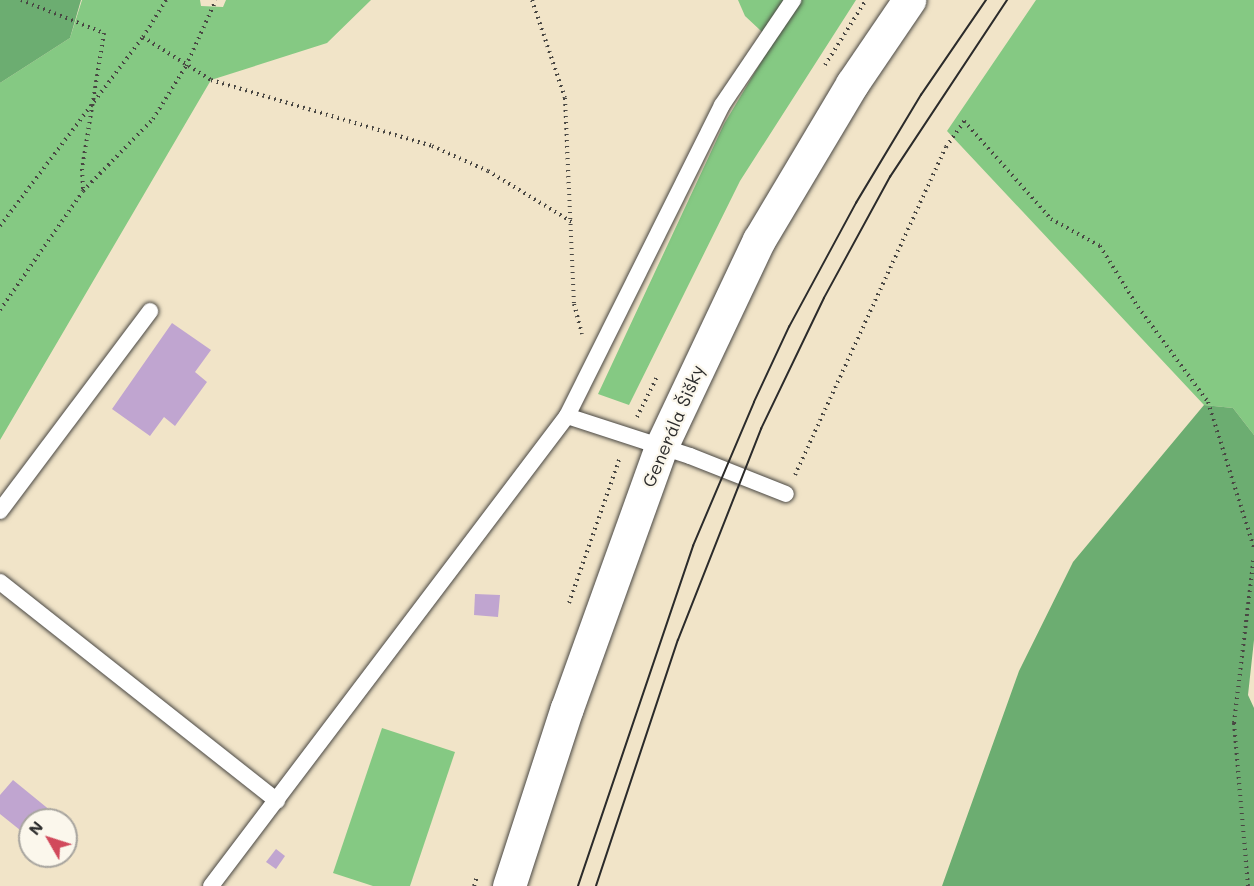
<!DOCTYPE html>
<html>
<head>
<meta charset="utf-8">
<style>
	body { margin:0 }
	#map { position:relative; width:1254px; height:886px; overflow:hidden; background:#f1e4c8; font-family:Mali,sans-serif }
	div>[style] { position:absolute }
	.green>* { inset:0; background:#85c983 }
	.forest>* { inset:0; background:#6cad71 }
	.building>* { inset:0; background:#c0a5d0 }
	.path>* { height:4px; margin-top:-2px; transform-origin:0; background:repeating-linear-gradient(90deg,#494743 0 1.5px,transparent 0 6px) }
	.roads { filter:drop-shadow(0 0 2px #494743) drop-shadow(0 0 2px #494743) }
	.service>* { height:16px; margin:-8px; padding:0 8px; transform-origin:8px; border-radius:8px; background:#fff }
	.secondary>* { height:33px; margin:-16.5px; padding:0 16.5px; transform-origin:16.5px; border-radius:16.5px; background:#fff }
	.tram>* { height:1.5px; margin:-0.75px; padding:0 0.75px; transform-origin:0.75px; border-radius:0.75px; background:#2b2b2b }
	span { translate:-50% -50%; white-space:nowrap; text-align:center; line-height:1.15; -webkit-text-stroke:4.5px #fbf7ec; paint-order:stroke }
	.street-label { font-size:18px; color:#2b2b2b }
	.north { position:absolute; left:18px; top:808px; width:60px; height:60px; box-sizing:border-box; background:#fbf7ec; border:2px solid #a8a59f; border-radius:50%; rotate:309deg; font-size:16px; font-weight:700; line-height:24px; text-align:center; color:#2b2b2b }
	.north::after { content:''; display:block; margin:auto; width:21px; height:27px; background:#d1495b; clip-path:polygon(50% 0,100% 100%,50% 72%,0 100%) }
</style>
</head>
<body>
<div id="map">
	<div class="green">
		<div style="clip-path:polygon(82px 0,200px 0,201px 6px,223px 7px,226px 0,371px 0,327px 43px,211px 80px,0 440px,0 83px,70px 38px)"></div>
		<div style="clip-path:polygon(738px 0,856px 0,740px 181px,629px 405px,598px 394px,724px 124px,773px 42px,745px 16px)"></div>
		<div style="clip-path:polygon(1036px 0,1254px 0,1254px 435px,1233px 408px,1204px 405px,947px 131px)"></div>
		<div style="clip-path:polygon(382px 728px,455px 752px,410px 886px,373px 886px,333px 873px)"></div>
	</div>
	<div class="forest">
		<div style="clip-path:polygon(0 0,81px 0,70px 38px,0 83px)"></div>
		<div style="clip-path:polygon(1204px 405px,1233px 408px,1254px 435px,1254px 640px,1248px 695px,1254px 708px,1254px 886px,942px 886px,1019px 671px,1073px 562px)"></div>
	</div>
	<div class="building">
		<div style="clip-path:polygon(172px 323px,211px 350px,195px 372px,207px 382px,175px 426px,164px 417px,150px 436px,112px 409px)"></div>
		<div style="clip-path:polygon(475px 594px,500px 595px,498px 617px,474px 615px)"></div>
		<div style="clip-path:polygon(13px 780px,62px 820px,30px 820px,30px 838px,0 814px,0 795px)"></div>
		<div style="clip-path:polygon(276px 849px,285px 856px,276px 869px,266px 862px)"></div>
	</div>
	<div class="path">
		<div style="left:21px;top:0;width:89px;rotate:21.7deg"></div>
		<div style="left:104px;top:33px;width:138px;rotate:99.2deg"></div>
		<div style="left:82px;top:169px;width:21px;rotate:87deg"></div>
		<div style="left:532px;top:0;width:103px;rotate:71.4deg"></div>
		<div style="left:565px;top:98px;width:206px;rotate:87.5deg"></div>
		<div style="left:574px;top:304px;width:31px;rotate:75deg"></div>
		<div style="left:143px;top:37px;width:80px;rotate:32.3deg"></div>
		<div style="left:211px;top:80px;width:231px;rotate:16.6deg"></div>
		<div style="left:432px;top:146px;width:61px;rotate:24.1deg"></div>
		<div style="left:488px;top:171px;width:98px;rotate:31.3deg"></div>
		<div style="left:825px;top:65px;width:77px;rotate:-57.8deg"></div>
		<div style="left:0;top:226px;width:237px;rotate:-52.9deg"></div>
		<div style="left:143px;top:37px;width:44px;rotate:-58.1deg"></div>
		<div style="left:0;top:310px;width:145px;rotate:-55.1deg"></div>
		<div style="left:83px;top:191px;width:100px;rotate:-45.8deg"></div>
		<div style="left:153px;top:119px;width:62px;rotate:-58.1deg"></div>
		<div style="left:186px;top:66px;width:72px;rotate:-65.6deg"></div>
		<div style="left:637px;top:417px;width:47px;rotate:-63.4deg"></div>
		<div style="left:795px;top:475px;width:361px;rotate:-65.3deg"></div>
		<div style="left:946px;top:147px;width:32px;rotate:-55deg"></div>
		<div style="left:964px;top:121px;width:131px;rotate:48.4deg"></div>
		<div style="left:1051px;top:219px;width:56px;rotate:28.9deg"></div>
		<div style="left:1100px;top:246px;width:72px;rotate:58.1deg"></div>
		<div style="left:1138px;top:307px;width:118px;rotate:53.6deg"></div>
		<div style="left:1208px;top:402px;width:153px;rotate:72.5deg"></div>
		<div style="left:569px;top:603px;width:155px;rotate:-70.7deg"></div>
		<div style="left:474px;top:886px;width:9px;rotate:-72deg"></div>
		<div style="left:1248px;top:886px;width:164px;rotate:-94.9deg"></div>
		<div style="left:1234px;top:723px;width:168px;rotate:-83.2deg"></div>
	</div>
	<div class="roads">
		<div class="service">
			<div style="left:567px;top:416px;width:347px;rotate:-63.5deg"></div>
			<div style="left:722px;top:105px;width:127px;rotate:-55.9deg"></div>
			<div style="left:0;top:511px;width:250px;rotate:-53.1deg"></div>
			<div style="left:0;top:582px;width:353px;rotate:38.3deg"></div>
			<div style="left:211px;top:886px;width:590px;rotate:-52.86deg"></div>
			<div style="left:567px;top:416px;width:129px;rotate:18deg"></div>
			<div style="left:690px;top:456px;width:103px;rotate:21.6deg"></div>
		</div>
		<div class="secondary">
			<div style="left:509px;top:886px;width:187px;rotate:-72deg"></div>
			<div style="left:567px;top:708px;width:277px;rotate:-70.2deg"></div>
			<div style="left:661px;top:447px;width:229px;rotate:-64.7deg"></div>
			<div style="left:759px;top:240px;width:182px;rotate:-59.2deg"></div>
			<div style="left:852px;top:84px;width:102px;rotate:-55.8deg"></div>
		</div>
	</div>
	<div class="tram">
		<div style="left:578px;top:886px;width:359px;rotate:-71.3deg"></div>
		<div style="left:693px;top:546px;width:156px;rotate:-67deg"></div>
		<div style="left:754px;top:402px;width:83px;rotate:-65deg"></div>
		<div style="left:789px;top:327px;width:141px;rotate:-61.6deg"></div>
		<div style="left:856px;top:203px;width:126px;rotate:-59deg"></div>
		<div style="left:921px;top:95px;width:115px;rotate:-55.6deg"></div>
		<div style="left:596px;top:886px;width:259px;rotate:-71.6deg"></div>
		<div style="left:678px;top:640px;width:227px;rotate:-68.5deg"></div>
		<div style="left:761px;top:429px;width:145px;rotate:-64.3deg"></div>
		<div style="left:824px;top:298px;width:138px;rotate:-61.4deg"></div>
		<div style="left:890px;top:177px;width:212px;rotate:-56.5deg"></div>
	</div>
	<div class="street-label">
		<span style="left:673px;top:426px;rotate:-67deg">Generála Šišky</span>
	</div>
	<div class="north">N</div>
</div>
</body>
</html>
